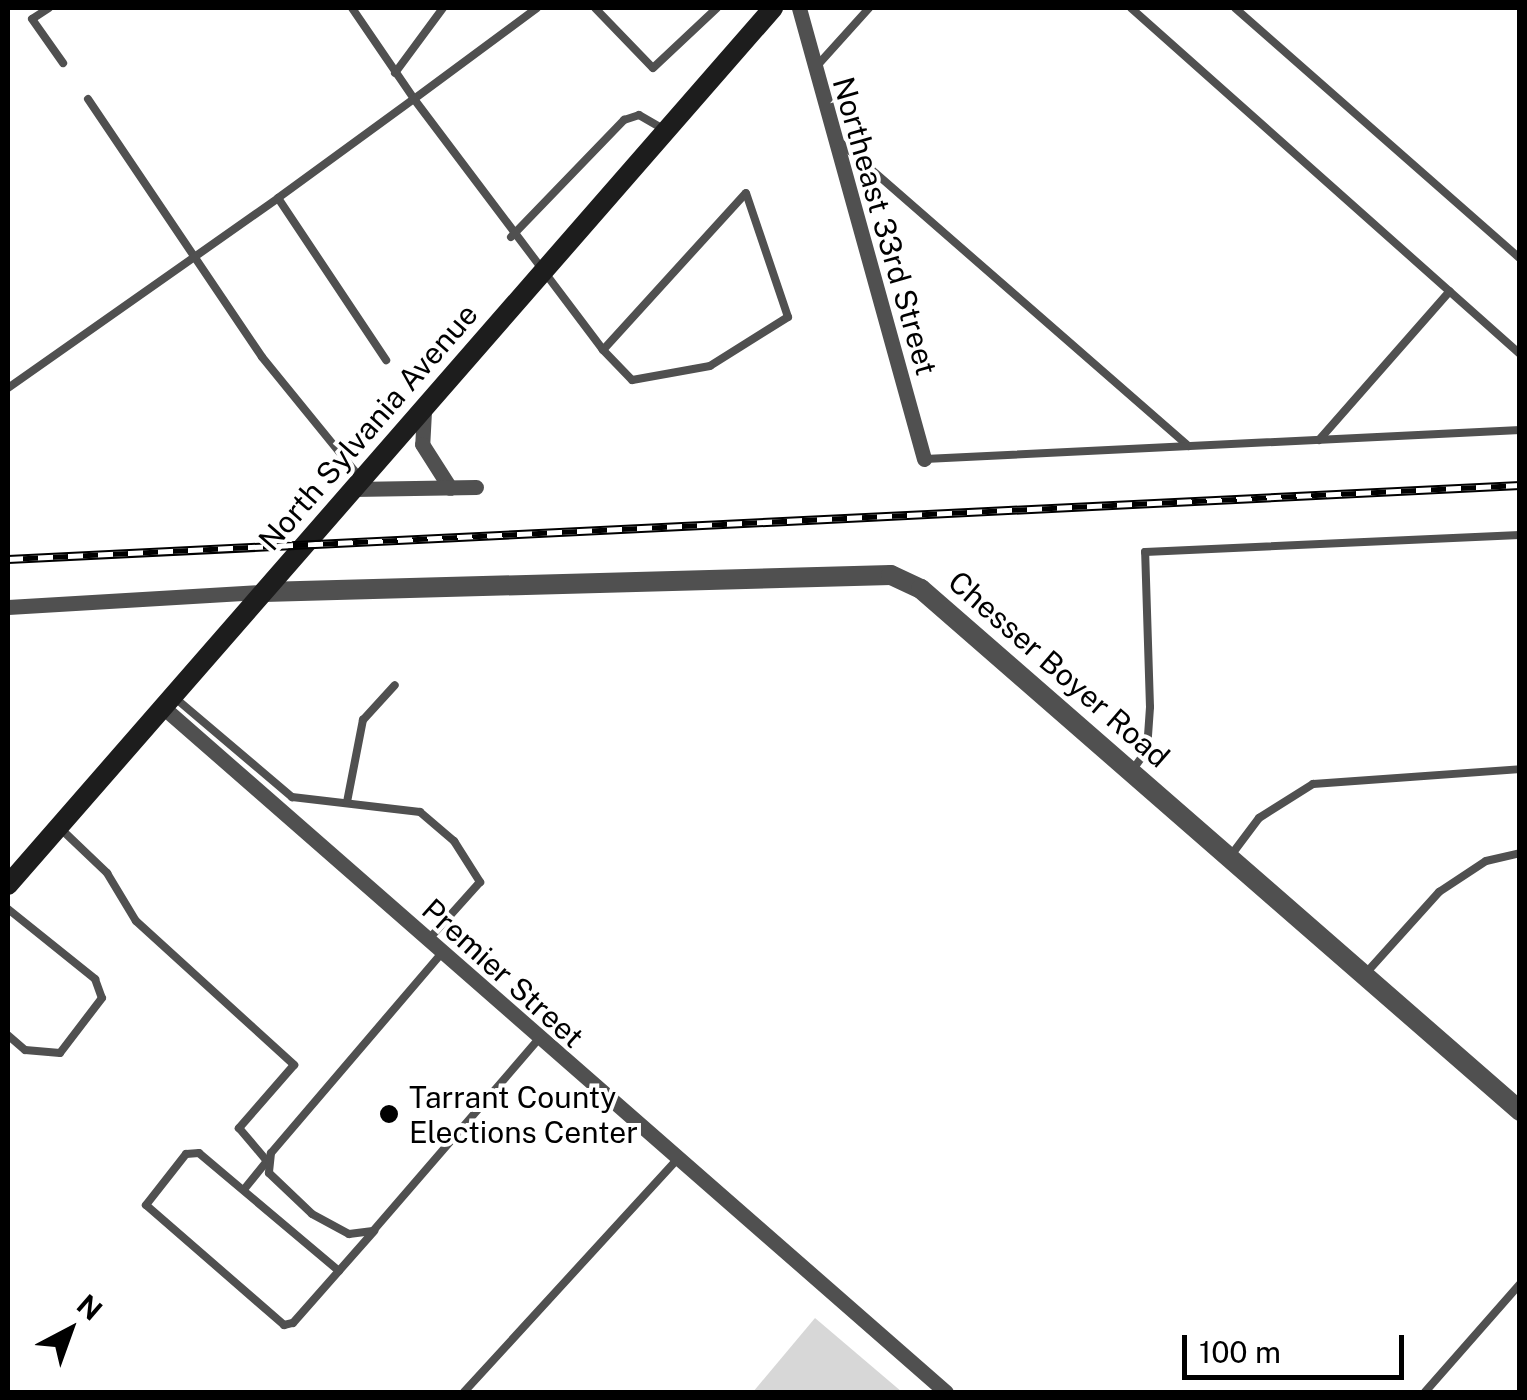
<!DOCTYPE html>
<html>
<head>
<meta charset="utf-8">
<style>
	body { margin:0 }
	#map { position:relative; width:1527px; height:1400px; overflow:hidden; background:#fff; font-family:"Public Sans",sans-serif }
	div>[style] { position:absolute }
	.green>* { inset:0; background:#d7d7d7 }
	.service>* { height:8px; margin:-4px; padding:0 4px; transform-origin:4px; border-radius:4px; background:#505050 }
	.minor>* { height:15px; margin:-7.5px; padding:0 7.5px; transform-origin:7.5px; border-radius:7.5px; background:#505050 }
	.tertiary>* { height:20px; margin:-10px; padding:0 10px; transform-origin:10px; border-radius:10px; background:#505050 }
	.secondary>* { height:20px; margin:-10px; padding:0 10px; transform-origin:10px; border-radius:10px; background:#1d1d1d }
	.rail>* { height:9px; margin-top:-4.5px; transform-origin:0; background:repeating-linear-gradient(90deg,#fff 0 15px,#000 0 30px); box-sizing:border-box; border-block:2px solid #000 }
	.dots>* { width:28px; height:28px; translate:-50% -50%; box-sizing:border-box; border:5px solid #fff; border-radius:50% }
	span { translate:-50% -50%; white-space:nowrap; text-align:center; line-height:1.15; -webkit-text-stroke:8px #fff; paint-order:stroke }
	.street-label { font-size:30px; color:#000 }
	.poi-label { font-size:30px; color:#000 }
	.left { translate:0 -50%; text-align:left }
	.frame { position:absolute; inset:0; border:10px solid #000; pointer-events:none }
	.north { position:absolute; left:20px; top:1280px; width:100px; height:100px; -webkit-text-stroke:8px #fff; paint-order:stroke; rotate:41deg; font-size:28px; font-weight:700; line-height:40px; text-align:center; color:#000 }
	.north::after { content:''; display:block; margin:auto; width:35px; height:45px; background:#000; clip-path:polygon(50% 0,100% 100%,50% 72%,0 100%) }
	.scale { position:absolute; left:1182px; top:1335px; width:222px; height:45px; box-sizing:border-box; border:5px solid #000; border-top:0; padding-left:12px; font-size:30px; line-height:35px; white-space:nowrap; color:#000; -webkit-text-stroke:8px #fff; paint-order:stroke }
</style>
</head>
<body>
<div id="map">
	<div class="green">
		<div style="clip-path:polygon(815px 1318px,902px 1392px,753px 1392px)"></div>
	</div>
	<div class="service">
		<div style="left:49px;top:8px;width:20px;rotate:147deg"></div>
		<div style="left:32px;top:19px;width:54px;rotate:54.8deg"></div>
		<div style="left:352px;top:8px;width:110px;rotate:55.7deg"></div>
		<div style="left:414px;top:99px;width:153px;rotate:-36.5deg"></div>
		<div style="left:595px;top:8px;width:83px;rotate:46deg"></div>
		<div style="left:653px;top:68px;width:88px;rotate:-43.2deg"></div>
		<div style="left:1131px;top:8px;width:521px;rotate:41.65deg"></div>
		<div style="left:1235px;top:8px;width:379px;rotate:41.3deg"></div>
		<div style="left:815px;top:68px;width:81px;rotate:-48deg"></div>
		<div style="left:395px;top:73px;width:81px;rotate:-53.6deg"></div>
		<div style="left:88px;top:99px;width:311px;rotate:56deg"></div>
		<div style="left:262px;top:357px;width:157px;rotate:50.9deg"></div>
		<div style="left:841px;top:143px;width:461px;rotate:41.1deg"></div>
		<div style="left:278px;top:198px;width:168px;rotate:-36.1deg"></div>
		<div style="left:414px;top:99px;width:314px;rotate:53deg"></div>
		<div style="left:603px;top:350px;width:212px;rotate:-47.7deg"></div>
		<div style="left:746px;top:193px;width:131px;rotate:71.3deg"></div>
		<div style="left:788px;top:317px;width:92px;rotate:147.9deg"></div>
		<div style="left:710px;top:366px;width:79px;rotate:169.8deg"></div>
		<div style="left:632px;top:380px;width:42px;rotate:-134deg"></div>
		<div style="left:511px;top:237px;width:163px;rotate:-46deg"></div>
		<div style="left:624px;top:120px;width:16px;rotate:-18deg"></div>
		<div style="left:639px;top:115px;width:30px;rotate:30deg"></div>
		<div style="left:8px;top:388px;width:330px;rotate:-35.1deg"></div>
		<div style="left:278px;top:198px;width:195px;rotate:56.3deg"></div>
		<div style="left:1319px;top:440px;width:198px;rotate:-48.7deg"></div>
		<div style="left:925px;top:459px;width:596px;rotate:-2.79deg"></div>
		<div style="left:174px;top:697px;width:155px;rotate:40.3deg"></div>
		<div style="left:292px;top:797px;width:129px;rotate:6.7deg"></div>
		<div style="left:420px;top:812px;width:45px;rotate:40.5deg"></div>
		<div style="left:454px;top:841px;width:49px;rotate:57.6deg"></div>
		<div style="left:480px;top:882px;width:79px;rotate:131.9deg"></div>
		<div style="left:1131px;top:772px;width:27px;rotate:-54deg"></div>
		<div style="left:1147px;top:750px;width:43px;rotate:-86deg"></div>
		<div style="left:1150px;top:707px;width:155px;rotate:-91.8deg"></div>
		<div style="left:1145px;top:552px;width:375px;rotate:-2.6deg"></div>
		<div style="left:347px;top:802px;width:84px;rotate:-79deg"></div>
		<div style="left:363px;top:720px;width:47px;rotate:-47.6deg"></div>
		<div style="left:61px;top:829px;width:64px;rotate:43.7deg"></div>
		<div style="left:107px;top:873px;width:56px;rotate:58.9deg"></div>
		<div style="left:136px;top:921px;width:214px;rotate:42.3deg"></div>
		<div style="left:294px;top:1065px;width:84px;rotate:131.1deg"></div>
		<div style="left:239px;top:1128px;width:43px;rotate:49.7deg"></div>
		<div style="left:267px;top:1161px;width:36px;rotate:129deg"></div>
		<div style="left:1232px;top:854px;width:45px;rotate:-53.1deg"></div>
		<div style="left:1259px;top:818px;width:64px;rotate:-32.2deg"></div>
		<div style="left:1313px;top:784px;width:208px;rotate:-4.1deg"></div>
		<div style="left:8px;top:909px;width:112px;rotate:38.8deg"></div>
		<div style="left:95px;top:979px;width:20px;rotate:70deg"></div>
		<div style="left:102px;top:998px;width:69px;rotate:127.4deg"></div>
		<div style="left:60px;top:1053px;width:35px;rotate:-175deg"></div>
		<div style="left:25px;top:1050px;width:23px;rotate:-139deg"></div>
		<div style="left:441px;top:954px;width:262px;rotate:130.5deg"></div>
		<div style="left:271px;top:1153px;width:20px;rotate:96deg"></div>
		<div style="left:269px;top:1173px;width:59px;rotate:43.6deg"></div>
		<div style="left:312px;top:1214px;width:42px;rotate:28.4deg"></div>
		<div style="left:349px;top:1234px;width:24px;rotate:-7deg"></div>
		<div style="left:373px;top:1231px;width:252px;rotate:-49.2deg"></div>
		<div style="left:1367px;top:972px;width:108px;rotate:-48deg"></div>
		<div style="left:1439px;top:892px;width:56px;rotate:-33.4deg"></div>
		<div style="left:1486px;top:861px;width:35px;rotate:-13deg"></div>
		<div style="left:339px;top:1271px;width:183px;rotate:-139.9deg"></div>
		<div style="left:199px;top:1153px;width:13px;rotate:176deg"></div>
		<div style="left:186px;top:1154px;width:65px;rotate:128.1deg"></div>
		<div style="left:146px;top:1205px;width:183px;rotate:41deg"></div>
		<div style="left:284px;top:1325px;width:9px;rotate:-13deg"></div>
		<div style="left:293px;top:1323px;width:123px;rotate:-48.6deg"></div>
		<div style="left:464px;top:1392px;width:312px;rotate:-47.5deg"></div>
		<div style="left:1425px;top:1392px;width:144px;rotate:-48.7deg"></div>
	</div>
	<div class="minor">
		<div style="left:799px;top:8px;width:468px;rotate:74.5deg"></div>
		<div style="left:424px;top:411px;width:33px;rotate:93deg"></div>
		<div style="left:422px;top:444px;width:52px;rotate:57.5deg"></div>
		<div style="left:353px;top:489px;width:123px;rotate:-0.9deg"></div>
		<div style="left:8px;top:607px;width:256px;rotate:-3.4deg"></div>
		<div style="left:164px;top:708px;width:1039px;rotate:41.18deg"></div>
	</div>
	<div class="tertiary">
		<div style="left:264px;top:592px;width:627px;rotate:-1.55deg"></div>
		<div style="left:891px;top:575px;width:33px;rotate:25deg"></div>
		<div style="left:921px;top:589px;width:795px;rotate:41.07deg"></div>
	</div>
	<div class="secondary">
		<div style="left:8px;top:885px;width:1164px;rotate:-48.9deg"></div>
	</div>
	<div class="rail">
		<div style="left:8px;top:559px;width:1514px;rotate:-2.8deg"></div>
	</div>
	<div class="dots">
		<div style="left:389px;top:1114px;background:#000"></div>
	</div>
	<div class="street-label">
		<span style="left:885px;top:226px;rotate:74deg">Northeast 33rd Street</span>
		<span style="left:368px;top:427px;rotate:-49deg">North Sylvania Avenue</span>
		<span style="left:1059px;top:669px;rotate:41deg">Chesser Boyer Road</span>
		<span style="left:503px;top:973px;rotate:42deg">Premier Street</span>
	</div>
	<div class="poi-label">
		<span class="left" style="left:409px;top:1114px">Tarrant County<br>Elections Center</span>
	</div>
	<div class="frame"></div>
	<div class="north">N</div>
	<div class="scale">100 m</div>
</div>
</body>
</html>
